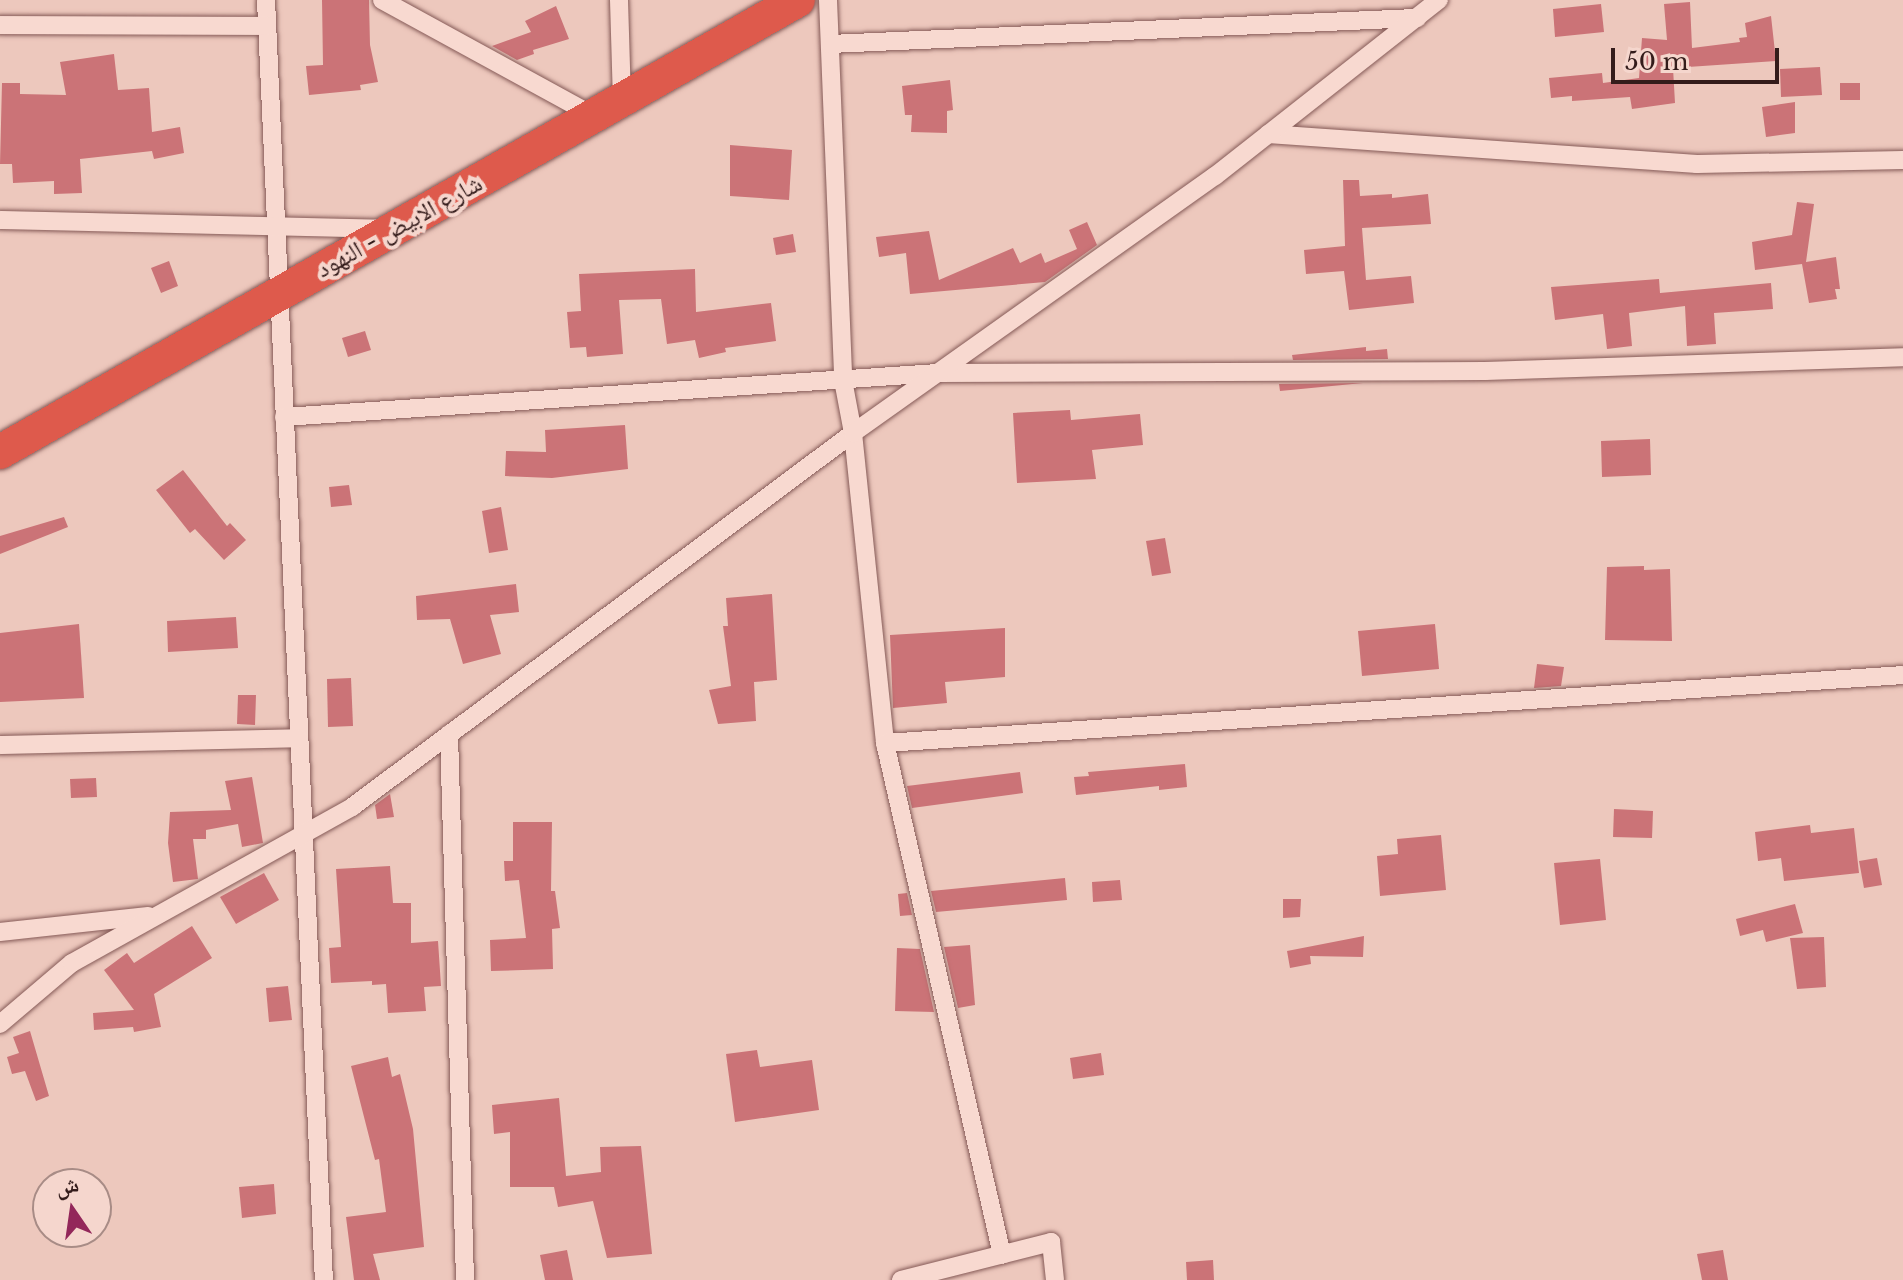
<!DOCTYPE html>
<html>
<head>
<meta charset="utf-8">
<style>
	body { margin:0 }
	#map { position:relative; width:1903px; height:1280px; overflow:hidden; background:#edc8bd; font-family:"Libre Baskerville","Noto Naskh Arabic",serif }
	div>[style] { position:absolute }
	.building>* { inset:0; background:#cb7377 }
	.roads { filter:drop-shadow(0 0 2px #855a57) drop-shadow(0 0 2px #855a57) }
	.street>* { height:18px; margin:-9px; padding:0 9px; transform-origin:9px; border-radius:9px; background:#f8d9d0 }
	.highway>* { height:34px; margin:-17px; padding:0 17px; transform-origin:17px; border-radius:17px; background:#de5a4c }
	span { translate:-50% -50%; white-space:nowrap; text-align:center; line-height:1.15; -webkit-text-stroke:8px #f5d6cd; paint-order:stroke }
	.street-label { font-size:24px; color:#341c1b }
	.north { position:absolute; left:32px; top:1168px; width:80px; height:80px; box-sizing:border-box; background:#f5d6cd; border:2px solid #a88c86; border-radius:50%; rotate:347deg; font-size:22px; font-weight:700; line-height:32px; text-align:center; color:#341c1b }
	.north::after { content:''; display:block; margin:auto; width:28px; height:36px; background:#93275a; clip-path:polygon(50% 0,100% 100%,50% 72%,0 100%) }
	.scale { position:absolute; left:1611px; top:48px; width:168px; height:36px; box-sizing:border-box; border:4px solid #341c1b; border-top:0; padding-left:10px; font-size:24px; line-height:28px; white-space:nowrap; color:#341c1b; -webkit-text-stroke:6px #f5d6cd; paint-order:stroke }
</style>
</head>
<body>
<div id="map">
	<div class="building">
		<div style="clip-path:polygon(322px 0,369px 0,370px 45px,378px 82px,360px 85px,361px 90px,309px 95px,306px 66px,323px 65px)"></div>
		<div style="clip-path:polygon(1690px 2px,1692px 48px,1740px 42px,1739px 38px,1747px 37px,1745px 23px,1771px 16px,1776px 61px,1673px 68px,1675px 103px,1632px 109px,1630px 97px,1572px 101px,1572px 96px,1551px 98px,1549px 78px,1602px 73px,1603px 83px,1639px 78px,1642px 38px,1667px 40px,1664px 4px)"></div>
		<div style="clip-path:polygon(1601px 4px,1604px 32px,1555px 37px,1553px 9px)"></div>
		<div style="clip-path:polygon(556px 6px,569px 39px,533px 50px,534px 54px,517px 60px,492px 46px,531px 32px,525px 21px)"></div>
		<div style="clip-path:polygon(114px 54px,118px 90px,149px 88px,152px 132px,180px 127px,184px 153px,154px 159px,152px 151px,80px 159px,82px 193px,54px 194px,54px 181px,13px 183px,12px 164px,0 164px,2px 83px,20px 83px,20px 94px,66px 95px,60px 62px)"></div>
		<div style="clip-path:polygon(1820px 67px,1822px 95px,1781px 97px,1780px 69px)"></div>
		<div style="clip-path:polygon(950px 80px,953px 110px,947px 111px,947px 133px,911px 132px,912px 115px,905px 115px,902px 86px)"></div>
		<div style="clip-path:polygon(1840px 83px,1860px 83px,1860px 100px,1840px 100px)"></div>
		<div style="clip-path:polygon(1795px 102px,1795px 133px,1766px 137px,1762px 107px)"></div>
		<div style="clip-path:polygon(730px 145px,792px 150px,789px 200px,730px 196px)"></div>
		<div style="clip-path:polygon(1343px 180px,1359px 180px,1360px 196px,1392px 194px,1392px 198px,1428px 194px,1431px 224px,1362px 228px,1366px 280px,1411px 276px,1414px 303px,1349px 310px,1344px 271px,1306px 274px,1304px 250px,1345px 246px)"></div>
		<div style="clip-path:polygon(1797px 202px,1814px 204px,1806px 262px,1836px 257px,1840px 289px,1835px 289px,1837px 299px,1809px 303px,1802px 264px,1755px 270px,1752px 242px,1792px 235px)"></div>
		<div style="clip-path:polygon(1087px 222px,1097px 245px,1045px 282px,910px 294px,906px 253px,879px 257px,876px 237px,929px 231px,939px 280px,1013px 248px,1020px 263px,1041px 253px,1045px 263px,1077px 249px,1069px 230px)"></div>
		<div style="clip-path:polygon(793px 234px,796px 252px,776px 255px,773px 238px)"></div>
		<div style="clip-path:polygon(169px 261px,178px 286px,161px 293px,151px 268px)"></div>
		<div style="clip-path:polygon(695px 269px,696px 312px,771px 303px,776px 341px,725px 348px,726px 352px,699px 358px,695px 340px,667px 344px,661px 299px,619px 300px,623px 354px,587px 357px,586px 347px,570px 348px,567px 312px,581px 311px,579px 274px)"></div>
		<div style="clip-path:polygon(1659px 279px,1660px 293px,1771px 283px,1773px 309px,1714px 313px,1716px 344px,1687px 346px,1685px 306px,1629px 313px,1632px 346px,1607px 349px,1603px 314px,1555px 320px,1551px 287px)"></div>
		<div style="clip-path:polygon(365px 331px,371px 350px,348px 357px,342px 338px)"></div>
		<div style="clip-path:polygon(1366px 347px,1366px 351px,1387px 349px,1388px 359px,1293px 360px,1292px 355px)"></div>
		<div style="clip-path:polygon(1363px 383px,1280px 391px,1279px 384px)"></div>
		<div style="clip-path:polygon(1070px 410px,1071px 420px,1140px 414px,1143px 445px,1092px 450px,1096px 479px,1017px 483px,1013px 413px)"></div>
		<div style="clip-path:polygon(625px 425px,628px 469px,552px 478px,505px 476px,506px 451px,546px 452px,545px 430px)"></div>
		<div style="clip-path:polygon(1650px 439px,1651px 475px,1602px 477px,1601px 441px)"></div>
		<div style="clip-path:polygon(183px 470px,227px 526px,230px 523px,246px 540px,224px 560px,195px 529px,190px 533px,156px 490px)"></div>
		<div style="clip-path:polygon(349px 485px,352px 505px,331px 507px,329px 487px)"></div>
		<div style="clip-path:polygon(501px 507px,508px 550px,489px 553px,482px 511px)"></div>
		<div style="clip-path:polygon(64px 517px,68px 527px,0 554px,0 536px)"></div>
		<div style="clip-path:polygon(1165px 538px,1171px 573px,1152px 576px,1146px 541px)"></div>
		<div style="clip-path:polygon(1644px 566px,1644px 570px,1670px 569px,1672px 641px,1605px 640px,1607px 567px)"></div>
		<div style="clip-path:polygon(516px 584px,519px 612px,490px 615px,501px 654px,463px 664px,450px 619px,417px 620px,416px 596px)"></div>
		<div style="clip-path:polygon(772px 594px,777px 680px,754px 682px,756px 721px,718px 724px,709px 690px,731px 686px,723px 626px,728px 626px,726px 598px)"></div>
		<div style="clip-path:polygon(236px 617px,238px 648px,168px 652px,167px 621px)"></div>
		<div style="clip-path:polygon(79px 624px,84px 698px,0 702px,0 633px)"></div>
		<div style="clip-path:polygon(1435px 624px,1439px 669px,1362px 676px,1358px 631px)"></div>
		<div style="clip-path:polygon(1005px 628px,1005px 677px,945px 682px,947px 703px,893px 708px,890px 635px)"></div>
		<div style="clip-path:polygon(1537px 664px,1564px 667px,1561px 686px,1534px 688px)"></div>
		<div style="clip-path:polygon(351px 678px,353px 726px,328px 727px,327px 679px)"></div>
		<div style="clip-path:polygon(238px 695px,256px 695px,255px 725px,237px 724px)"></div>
		<div style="clip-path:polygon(1185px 764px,1187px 787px,1159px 790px,1159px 786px,1076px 795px,1074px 777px,1089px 776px,1088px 772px)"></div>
		<div style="clip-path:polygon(1020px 772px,1023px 793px,912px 808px,907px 786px)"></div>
		<div style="clip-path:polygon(252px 777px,263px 843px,242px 847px,238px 824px,206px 830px,206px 839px,193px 839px,198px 879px,173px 882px,168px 843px,170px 812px,231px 810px,225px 781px)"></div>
		<div style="clip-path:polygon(96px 778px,97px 797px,71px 798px,70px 779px)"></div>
		<div style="clip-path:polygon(390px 794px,394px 817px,377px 819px,375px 805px)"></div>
		<div style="clip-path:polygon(1614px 809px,1653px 811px,1652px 838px,1613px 837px)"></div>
		<div style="clip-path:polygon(513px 822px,552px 822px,551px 891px,555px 891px,560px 928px,552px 929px,553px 969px,491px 971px,490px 940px,526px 938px,519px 880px,505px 881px,504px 861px,513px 861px)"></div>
		<div style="clip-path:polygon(1810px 825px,1811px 833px,1854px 828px,1859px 873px,1784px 881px,1781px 858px,1758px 861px,1755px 832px)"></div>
		<div style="clip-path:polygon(1441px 835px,1446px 890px,1380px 896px,1377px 856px,1398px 854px,1397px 839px)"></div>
		<div style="clip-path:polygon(1877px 858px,1882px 885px,1864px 888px,1859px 861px)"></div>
		<div style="clip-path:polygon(1600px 859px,1606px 920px,1560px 925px,1554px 863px)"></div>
		<div style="clip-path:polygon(390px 866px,393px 903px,411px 903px,411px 943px,438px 941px,441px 986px,424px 987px,426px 1011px,388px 1013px,386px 984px,372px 985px,372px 981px,331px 983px,329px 948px,341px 947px,336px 869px)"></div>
		<div style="clip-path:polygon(264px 873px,279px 900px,236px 924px,220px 897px)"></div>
		<div style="clip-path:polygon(1065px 878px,1067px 900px,936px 912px,931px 891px)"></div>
		<div style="clip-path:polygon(1120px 880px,1122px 900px,1093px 902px,1092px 882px)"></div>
		<div style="clip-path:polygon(907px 893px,912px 915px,900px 916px,898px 894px)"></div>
		<div style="clip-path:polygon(1283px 899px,1301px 899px,1300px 917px,1283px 918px)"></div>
		<div style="clip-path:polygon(1795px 904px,1803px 933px,1766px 942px,1763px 930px,1740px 936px,1736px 919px)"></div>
		<div style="clip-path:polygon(192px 926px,212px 958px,154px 994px,161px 1027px,134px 1032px,133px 1027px,94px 1030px,93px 1013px,134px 1010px,104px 970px,127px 953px,134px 963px)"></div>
		<div style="clip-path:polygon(1364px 936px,1363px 957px,1310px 956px,1311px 964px,1290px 968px,1287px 951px)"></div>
		<div style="clip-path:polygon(1824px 937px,1826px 987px,1797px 989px,1790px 938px)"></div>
		<div style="clip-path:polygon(970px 945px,975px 1005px,958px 1008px,944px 947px)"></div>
		<div style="clip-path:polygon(897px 948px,920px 949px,934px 1012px,895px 1011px)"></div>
		<div style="clip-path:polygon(288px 986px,292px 1020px,269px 1022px,266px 988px)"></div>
		<div style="clip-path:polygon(30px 1031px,49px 1096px,36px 1101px,25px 1071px,12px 1074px,7px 1057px,19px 1053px,13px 1037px)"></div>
		<div style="clip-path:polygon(757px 1050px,760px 1067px,812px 1060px,819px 1110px,735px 1122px,726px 1054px)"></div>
		<div style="clip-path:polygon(1101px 1053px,1104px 1075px,1073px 1079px,1070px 1058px)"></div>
		<div style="clip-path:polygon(388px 1057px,392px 1077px,400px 1074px,413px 1129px,424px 1247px,373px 1254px,380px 1280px,354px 1280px,346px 1217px,386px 1212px,379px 1159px,375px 1160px,351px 1066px)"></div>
		<div style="clip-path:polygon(559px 1098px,566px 1176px,601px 1172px,600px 1147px,641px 1146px,652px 1254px,607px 1258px,593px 1201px,558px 1207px,554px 1187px,510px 1187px,510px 1132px,494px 1134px,492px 1105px)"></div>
		<div style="clip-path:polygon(274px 1184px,276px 1214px,242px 1218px,239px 1187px)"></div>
		<div style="clip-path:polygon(567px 1250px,573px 1280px,545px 1280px,540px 1255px)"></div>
		<div style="clip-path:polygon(1723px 1250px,1728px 1280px,1702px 1280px,1697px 1254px)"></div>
		<div style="clip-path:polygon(1213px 1260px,1214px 1280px,1187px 1280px,1186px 1262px)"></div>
	</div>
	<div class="roads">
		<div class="street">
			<div style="left:266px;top:0;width:1281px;rotate:87.41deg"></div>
			<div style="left:382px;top:0;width:242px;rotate:28.7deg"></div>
			<div style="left:619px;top:0;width:100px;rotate:88.3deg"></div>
			<div style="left:828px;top:0;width:380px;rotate:87.7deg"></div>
			<div style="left:843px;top:380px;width:54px;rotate:79.3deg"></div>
			<div style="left:853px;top:433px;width:312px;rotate:84.1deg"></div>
			<div style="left:885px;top:743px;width:525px;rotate:77.13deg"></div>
			<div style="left:0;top:25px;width:267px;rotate:0.2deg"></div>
			<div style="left:830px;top:44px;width:588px;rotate:-2.54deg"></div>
			<div style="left:1268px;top:134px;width:430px;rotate:4deg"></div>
			<div style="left:1697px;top:164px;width:206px;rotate:-1.1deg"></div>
			<div style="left:0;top:220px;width:384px;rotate:1.3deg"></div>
			<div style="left:284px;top:417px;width:654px;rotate:-3.85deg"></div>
			<div style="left:937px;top:373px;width:548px;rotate:-0.21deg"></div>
			<div style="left:1485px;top:371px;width:418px;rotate:-1.9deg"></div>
			<div style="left:449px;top:734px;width:546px;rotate:88.32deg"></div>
			<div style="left:885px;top:743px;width:1020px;rotate:-3.82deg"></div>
			<div style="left:0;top:745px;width:299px;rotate:-1.3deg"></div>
			<div style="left:0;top:932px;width:149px;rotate:-6.2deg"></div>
			<div style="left:0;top:1024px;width:94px;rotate:-40.3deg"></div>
			<div style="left:72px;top:963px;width:321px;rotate:-29.1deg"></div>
			<div style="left:352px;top:807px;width:625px;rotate:-36.74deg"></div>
			<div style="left:853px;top:433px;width:444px;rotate:-35.4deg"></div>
			<div style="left:1215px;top:176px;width:285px;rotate:-38.2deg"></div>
			<div style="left:901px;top:1280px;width:155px;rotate:-14.2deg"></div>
			<div style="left:1051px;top:1242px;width:38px;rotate:84deg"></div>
		</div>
		<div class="highway">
			<div style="left:0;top:452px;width:917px;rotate:-29.53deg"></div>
		</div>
	</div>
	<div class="street-label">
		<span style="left:399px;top:226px;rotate:-29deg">شارع الابيض - النهود</span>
	</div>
	<div class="north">ش</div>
	<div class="scale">50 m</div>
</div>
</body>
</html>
